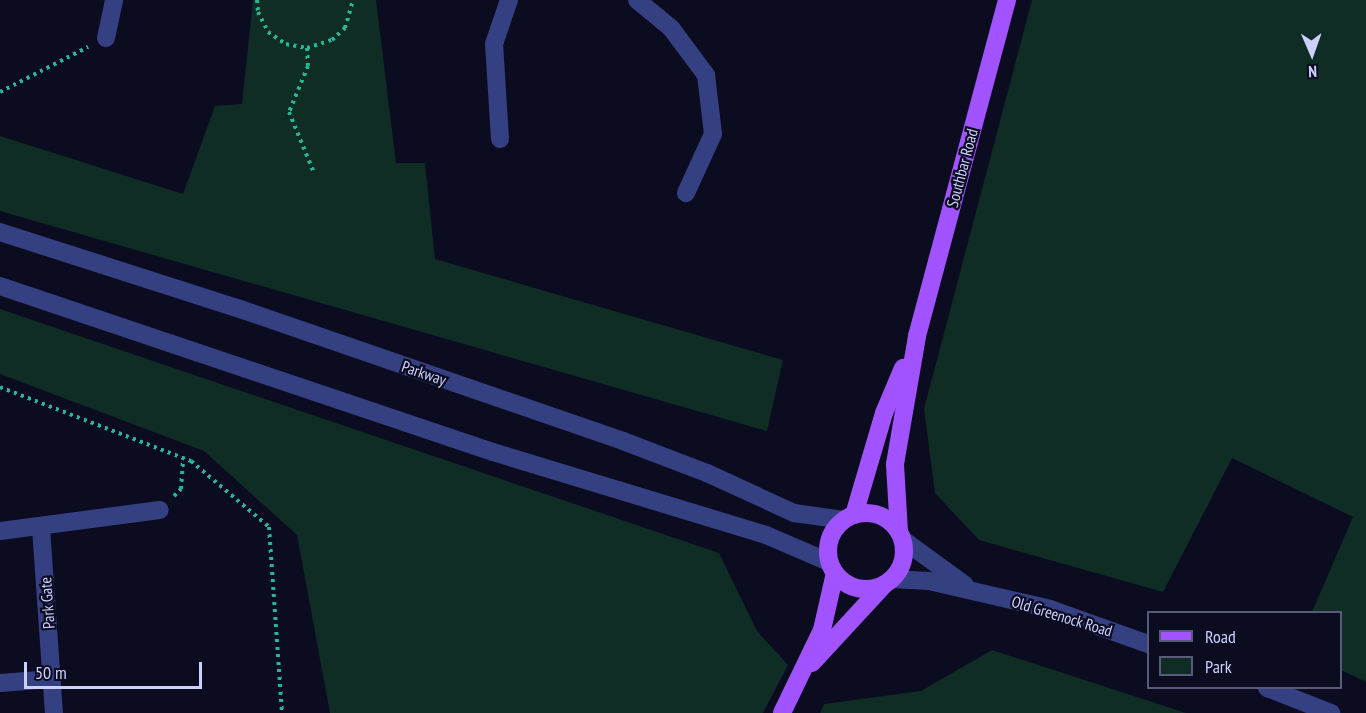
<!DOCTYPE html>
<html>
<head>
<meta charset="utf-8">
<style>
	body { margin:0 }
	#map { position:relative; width:1366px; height:713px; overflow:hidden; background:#0c0c21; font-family:"PT Sans Narrow",sans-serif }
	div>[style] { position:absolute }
	.green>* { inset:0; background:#0f2c25 }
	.path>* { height:4px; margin-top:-2px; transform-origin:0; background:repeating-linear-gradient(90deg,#28b795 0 3px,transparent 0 7.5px) }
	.minor>* { height:18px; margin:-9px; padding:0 9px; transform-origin:9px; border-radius:9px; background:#354083 }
	.major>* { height:18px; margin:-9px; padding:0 9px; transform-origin:9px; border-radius:9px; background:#a053ff }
	.major>.ring { margin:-9px; padding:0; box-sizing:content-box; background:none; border:18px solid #a053ff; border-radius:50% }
	span { translate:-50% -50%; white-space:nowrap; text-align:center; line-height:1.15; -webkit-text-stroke:4.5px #0c0c21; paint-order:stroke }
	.street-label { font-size:16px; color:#ccd0ff }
	.legend { position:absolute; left:1147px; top:611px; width:195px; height:78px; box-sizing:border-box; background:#0c0c21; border:2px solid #595a7a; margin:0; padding:8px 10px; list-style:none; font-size:18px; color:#ccd0ff }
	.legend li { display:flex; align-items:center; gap:12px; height:30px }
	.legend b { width:30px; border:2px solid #595a7a }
	.north { position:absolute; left:1282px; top:24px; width:60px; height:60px; -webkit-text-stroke:4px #0c0c21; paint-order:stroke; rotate:178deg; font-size:16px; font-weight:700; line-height:24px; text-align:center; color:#ccd0ff }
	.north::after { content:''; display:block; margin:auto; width:21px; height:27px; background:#ccd0ff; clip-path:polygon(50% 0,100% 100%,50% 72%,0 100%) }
	.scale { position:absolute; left:24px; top:662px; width:178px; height:27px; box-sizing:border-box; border:3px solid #ccd0ff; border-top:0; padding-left:8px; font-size:18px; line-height:21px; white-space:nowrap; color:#ccd0ff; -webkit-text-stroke:4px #0c0c21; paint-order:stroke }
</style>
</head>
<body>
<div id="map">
	<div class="green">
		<div style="clip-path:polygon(253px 0,376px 0,396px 163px,425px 163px,435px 259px,783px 360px,767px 431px,0 211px,0 136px,183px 194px,215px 106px,242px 104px)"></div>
		<div style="clip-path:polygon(1032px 0,1366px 0,1366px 682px,1341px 670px,1340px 612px,1312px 612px,1353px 517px,1232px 458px,1163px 592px,979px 540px,935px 493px,924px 409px)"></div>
		<div style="clip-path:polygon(0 309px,719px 553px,757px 631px,788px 665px,763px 713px,330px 713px,297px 535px,204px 451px,0 374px)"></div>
		<div style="clip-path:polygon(992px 650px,1186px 713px,820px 713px,824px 704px,921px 691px)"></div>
	</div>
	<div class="path">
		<div style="left:257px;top:0;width:12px;rotate:85deg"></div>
		<div style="left:258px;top:12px;width:22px;rotate:63deg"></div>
		<div style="left:268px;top:32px;width:22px;rotate:34deg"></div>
		<div style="left:286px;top:44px;width:21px;rotate:11deg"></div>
		<div style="left:307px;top:48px;width:26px;rotate:-18deg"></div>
		<div style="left:332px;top:40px;width:18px;rotate:-43deg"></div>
		<div style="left:345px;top:28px;width:29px;rotate:-74deg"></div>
		<div style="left:307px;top:48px;width:18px;rotate:87deg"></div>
		<div style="left:308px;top:66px;width:50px;rotate:112.4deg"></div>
		<div style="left:289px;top:112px;width:66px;rotate:67.7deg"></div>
		<div style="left:0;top:92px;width:99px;rotate:-27.1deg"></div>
		<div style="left:0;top:387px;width:205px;rotate:21.2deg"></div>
		<div style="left:191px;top:461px;width:102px;rotate:40.2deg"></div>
		<div style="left:269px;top:527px;width:186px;rotate:86deg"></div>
		<div style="left:174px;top:496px;width:10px;rotate:-45deg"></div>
		<div style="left:181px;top:489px;width:31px;rotate:-86deg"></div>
	</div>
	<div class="minor">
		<div style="left:637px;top:0;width:44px;rotate:39.5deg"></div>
		<div style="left:671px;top:28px;width:59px;rotate:53.3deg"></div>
		<div style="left:706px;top:75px;width:59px;rotate:83.2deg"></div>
		<div style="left:713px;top:134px;width:65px;rotate:114.6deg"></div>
		<div style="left:106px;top:38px;width:39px;rotate:-78deg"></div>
		<div style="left:500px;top:139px;width:95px;rotate:-93.6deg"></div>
		<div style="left:494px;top:44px;width:46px;rotate:-71.2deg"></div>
		<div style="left:0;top:232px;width:258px;rotate:17.8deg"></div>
		<div style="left:246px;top:311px;width:399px;rotate:19deg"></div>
		<div style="left:623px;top:441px;width:90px;rotate:20.9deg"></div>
		<div style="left:707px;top:473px;width:96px;rotate:24.7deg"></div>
		<div style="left:794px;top:513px;width:50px;rotate:8deg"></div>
		<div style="left:0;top:286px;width:520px;rotate:18.61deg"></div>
		<div style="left:493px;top:452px;width:285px;rotate:16.9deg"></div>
		<div style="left:766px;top:535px;width:69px;rotate:23.2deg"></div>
		<div style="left:41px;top:528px;width:185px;rotate:86deg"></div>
		<div style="left:0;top:531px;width:161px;rotate:-7.5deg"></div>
		<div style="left:902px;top:539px;width:78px;rotate:36.1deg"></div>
		<div style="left:892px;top:579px;width:37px;rotate:3deg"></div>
		<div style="left:929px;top:581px;width:124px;rotate:13deg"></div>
		<div style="left:1050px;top:609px;width:104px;rotate:19.7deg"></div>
		<div style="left:0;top:683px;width:52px;rotate:-4.4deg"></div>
		<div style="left:1267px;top:688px;width:69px;rotate:21.3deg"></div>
	</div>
	<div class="major">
		<div class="ring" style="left:828px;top:513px;width:58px;height:58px"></div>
		<div style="left:854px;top:515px;width:106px;rotate:-73.6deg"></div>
		<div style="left:884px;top:413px;width:49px;rotate:-67.1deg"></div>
		<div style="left:899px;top:532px;width:68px;rotate:-93.4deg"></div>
		<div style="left:895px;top:464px;width:130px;rotate:-80.2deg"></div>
		<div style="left:917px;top:336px;width:348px;rotate:-75deg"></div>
		<div style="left:812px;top:663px;width:106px;rotate:-47.3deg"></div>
		<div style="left:782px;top:713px;width:92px;rotate:-64.3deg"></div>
		<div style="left:822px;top:630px;width:58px;rotate:-77.2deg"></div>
	</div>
	<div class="street-label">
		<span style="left:962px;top:168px;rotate:-75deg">Southbar Road</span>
		<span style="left:424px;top:373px;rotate:19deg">Parkway</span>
		<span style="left:47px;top:603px;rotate:-94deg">Park Gate</span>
		<span style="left:1062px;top:616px;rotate:17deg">Old Greenock Road</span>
	</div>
	<ul class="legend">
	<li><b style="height:8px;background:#a053ff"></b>Road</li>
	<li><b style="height:16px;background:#0f2c25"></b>Park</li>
	</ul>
	<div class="north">N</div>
	<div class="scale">50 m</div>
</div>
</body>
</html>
